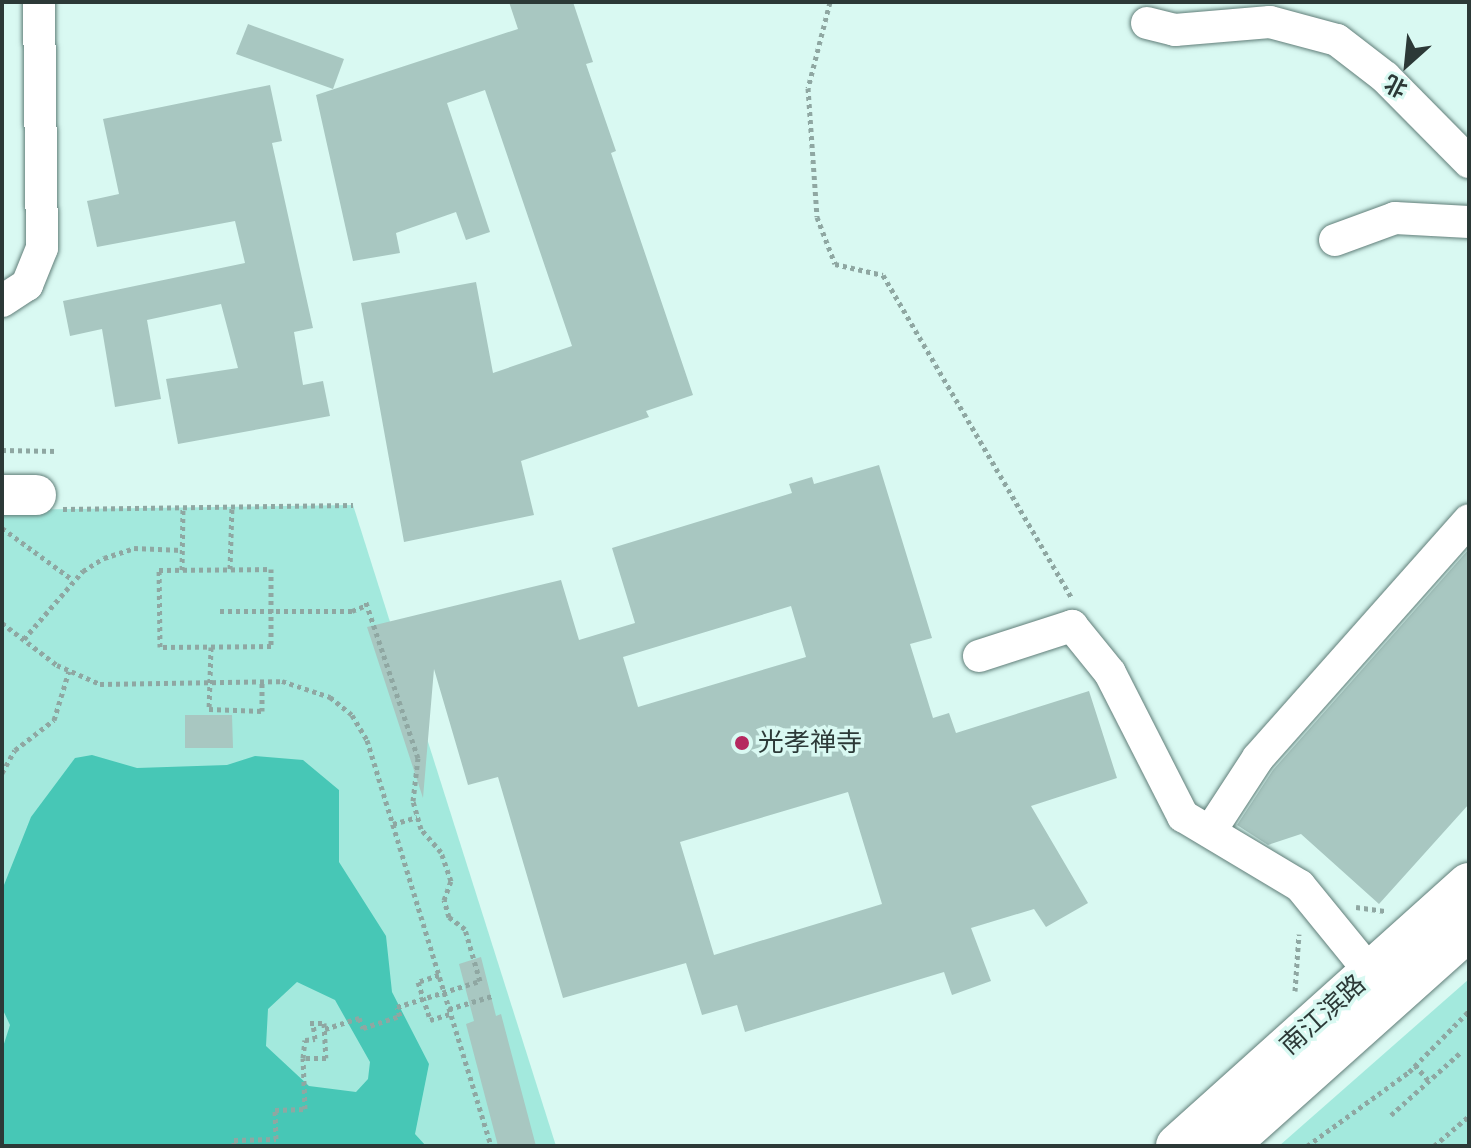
<!DOCTYPE html>
<html>
<head>
<meta charset="utf-8">
<style>
	body { margin:0 }
	#map { position:relative; width:1471px; height:1148px; overflow:hidden; background:#d9f9f2; font-family:"Zilla Slab","Noto Sans SC",serif }
	div>[style] { position:absolute }
	.green>* { inset:0; background:#a3e9dd }
	.water>* { inset:0; background:#47c7b6 }
	.building>* { inset:0; background:#a8c7c1 }
	.path>* { height:5px; margin-top:-2.5px; transform-origin:0; background:repeating-linear-gradient(90deg,#8fa7a2 0 4px,transparent 0 8px) }
	.roads { filter:drop-shadow(0 0 2px #617e79) drop-shadow(0 0 2px #617e79) }
	.minor>* { height:32px; margin:-16px; padding:0 16px; transform-origin:16px; border-radius:16px; background:#fff }
	.tertiary>* { height:40px; margin:-20px; padding:0 20px; transform-origin:20px; border-radius:20px; background:#fff }
	.secondary>* { height:44px; margin:-22px; padding:0 22px; transform-origin:22px; border-radius:22px; background:#fff }
	.dots>* { width:22px; height:22px; translate:-50% -50%; box-sizing:border-box; border:4px solid #d9f9f2; border-radius:50% }
	span { translate:-50% -50%; white-space:nowrap; text-align:center; line-height:1.15; -webkit-text-stroke:7px #d9f9f2; paint-order:stroke }
	.poi-label { font-size:26px; color:#2c3937 }
	.left { translate:0 -50%; text-align:left }
	.street-label { font-size:26px; color:#2c3937 }
	.frame { position:absolute; inset:0; border:4px solid #2c3937; pointer-events:none }
	.north { position:absolute; left:1367px; top:24px; width:80px; height:80px; -webkit-text-stroke:6px #d9f9f2; paint-order:stroke; rotate:207deg; font-size:22px; font-weight:700; line-height:32px; text-align:center; color:#2c3937 }
	.north::after { content:''; display:block; margin:auto; width:28px; height:36px; background:#2c3937; clip-path:polygon(50% 0,100% 100%,50% 72%,0 100%) }
</style>
</head>
<body>
<div id="map">
	<div class="green">
		<div style="clip-path:polygon(353px 505px,556px 1146px,2px 1146px,2px 510px)"></div>
		<div style="clip-path:polygon(1469px 979px,1469px 1146px,1279px 1146px)"></div>
	</div>
	<div class="water">
		<div style="clip-path:polygon(evenodd,92px 755px,137px 768px,227px 765px,255px 756px,303px 760px,339px 790px,339px 862px,386px 936px,392px 992px,429px 1064px,415px 1134px,426px 1146px,2px 1146px,2px 1050px,10px 1025px,2px 1008px,2px 890px,31px 817px,75px 758px,92px 755px,297px 982px,335px 1000px,370px 1062px,368px 1079px,356px 1092px,309px 1086px,266px 1046px,268px 1009px,297px 982px)"></div>
	</div>
	<div class="building">
		<div style="clip-path:polygon(509px 2px,573px 2px,593px 62px,586px 64px,616px 151px,611px 153px,693px 395px,646px 411px,649px 417px,521px 461px,534px 515px,404px 542px,361px 303px,476px 282px,493px 373px,572px 346px,485px 90px,447px 103px,490px 232px,466px 240px,456px 212px,396px 233px,400px 253px,353px 261px,316px 95px,518px 29px)"></div>
		<div style="clip-path:polygon(248px 24px,344px 59px,333px 89px,236px 54px)"></div>
		<div style="clip-path:polygon(270px 85px,282px 141px,272px 143px,313px 328px,294px 332px,303px 385px,323px 381px,330px 416px,178px 444px,166px 379px,238px 368px,221px 304px,147px 320px,161px 399px,115px 407px,102px 329px,70px 336px,63px 301px,245px 263px,235px 221px,97px 247px,87px 201px,119px 194px,103px 119px)"></div>
		<div style="clip-path:polygon(evenodd,879px 465px,932px 638px,910px 644px,933px 718px,949px 713px,956px 733px,1089px 691px,1117px 778px,1031px 806px,1088px 903px,1046px 927px,1034px 909px,971px 928px,991px 981px,952px 995px,944px 972px,745px 1032px,737px 1005px,702px 1015px,686px 963px,563px 998px,498px 777px,468px 785px,434px 669px,423px 798px,367px 627px,561px 580px,579px 640px,635px 623px,612px 548px,792px 493px,789px 484px,812px 477px,814px 484px,879px 465px,791px 606px,806px 657px,638px 707px,623px 657px,791px 606px,879px 465px,848px 792px,882px 904px,714px 955px,680px 842px,848px 792px)"></div>
		<div style="clip-path:polygon(1469px 549px,1469px 804px,1379px 904px,1301px 834px,1268px 845px,1237px 825px,1273px 770px)"></div>
		<div style="clip-path:polygon(185px 715px,232px 715px,233px 748px,185px 748px)"></div>
		<div style="clip-path:polygon(481px 957px,496px 1016px,501px 1014px,536px 1146px,498px 1146px,466px 1024px,474px 1021px,459px 964px)"></div>
	</div>
	<div class="path">
		<div style="left:830px;top:2px;width:89px;rotate:104.3deg"></div>
		<div style="left:808px;top:88px;width:129px;rotate:86deg"></div>
		<div style="left:817px;top:217px;width:50px;rotate:69deg"></div>
		<div style="left:835px;top:264px;width:49px;rotate:12.9deg"></div>
		<div style="left:883px;top:275px;width:375px;rotate:59.7deg"></div>
		<div style="left:2px;top:450px;width:55px;rotate:1deg"></div>
		<div style="left:63px;top:509px;width:290px;rotate:-0.8deg"></div>
		<div style="left:2px;top:528px;width:88px;rotate:36.2deg"></div>
		<div style="left:230px;top:569px;width:63px;rotate:-88.2deg"></div>
		<div style="left:271px;top:569px;width:77px;rotate:90deg"></div>
		<div style="left:271px;top:646px;width:111px;rotate:179.5deg"></div>
		<div style="left:160px;top:647px;width:77px;rotate:-90.7deg"></div>
		<div style="left:159px;top:570px;width:112px;rotate:-0.5deg"></div>
		<div style="left:182px;top:570px;width:63px;rotate:-89.1deg"></div>
		<div style="left:220px;top:611px;width:132px"></div>
		<div style="left:352px;top:611px;width:16px;rotate:-22deg"></div>
		<div style="left:2px;top:623px;width:69px;rotate:37.4deg"></div>
		<div style="left:57px;top:665px;width:47px;rotate:23.8deg"></div>
		<div style="left:100px;top:684px;width:182px;rotate:-0.9deg"></div>
		<div style="left:282px;top:681px;width:51px;rotate:18.4deg"></div>
		<div style="left:330px;top:697px;width:28px;rotate:39deg"></div>
		<div style="left:352px;top:715px;width:29px;rotate:59deg"></div>
		<div style="left:367px;top:740px;width:425px;rotate:73deg"></div>
		<div style="left:24px;top:639px;width:90px;rotate:-49.1deg"></div>
		<div style="left:83px;top:571px;width:25px;rotate:-32deg"></div>
		<div style="left:104px;top:558px;width:32px;rotate:-18deg"></div>
		<div style="left:134px;top:548px;width:48px;rotate:2.4deg"></div>
		<div style="left:211px;top:647px;width:62px;rotate:91.8deg"></div>
		<div style="left:209px;top:709px;width:53px;rotate:2.2deg"></div>
		<div style="left:262px;top:711px;width:30px;rotate:-90deg"></div>
		<div style="left:2px;top:773px;width:26px;rotate:-61deg"></div>
		<div style="left:15px;top:750px;width:49px;rotate:-37.6deg"></div>
		<div style="left:54px;top:720px;width:51px;rotate:-73deg"></div>
		<div style="left:393px;top:824px;width:25px;rotate:-16deg"></div>
		<div style="left:1356px;top:907px;width:29px;rotate:8deg"></div>
		<div style="left:439px;top:975px;width:22px;rotate:162deg"></div>
		<div style="left:418px;top:982px;width:40px;rotate:72deg"></div>
		<div style="left:430px;top:1020px;width:21px;rotate:-17deg"></div>
		<div style="left:1295px;top:991px;width:57px;rotate:-86deg"></div>
		<div style="left:449px;top:1009px;width:45px;rotate:-16.8deg"></div>
		<div style="left:310px;top:1023px;width:14px"></div>
		<div style="left:324px;top:1023px;width:35px;rotate:87deg"></div>
		<div style="left:326px;top:1058px;width:23px;rotate:180deg"></div>
		<div style="left:303px;top:1058px;width:18px;rotate:-84deg"></div>
		<div style="left:305px;top:1040px;width:10px;rotate:-6deg"></div>
		<div style="left:315px;top:1039px;width:16px;rotate:-97deg"></div>
		<div style="left:325px;top:1029px;width:36px;rotate:-18deg"></div>
		<div style="left:359px;top:1018px;width:11px;rotate:68deg"></div>
		<div style="left:363px;top:1028px;width:39px;rotate:-18deg"></div>
		<div style="left:400px;top:1016px;width:9px;rotate:-108deg"></div>
		<div style="left:397px;top:1007px;width:87px;rotate:-17.4deg"></div>
		<div style="left:480px;top:981px;width:54px;rotate:-106.1deg"></div>
		<div style="left:465px;top:929px;width:20px;rotate:-143deg"></div>
		<div style="left:449px;top:917px;width:18px;rotate:-106deg"></div>
		<div style="left:444px;top:900px;width:20px;rotate:-70deg"></div>
		<div style="left:451px;top:881px;width:31px;rotate:-109deg"></div>
		<div style="left:441px;top:852px;width:30px;rotate:-131deg"></div>
		<div style="left:421px;top:829px;width:29px;rotate:-106deg"></div>
		<div style="left:413px;top:801px;width:43px;rotate:-83.4deg"></div>
		<div style="left:418px;top:758px;width:167px;rotate:-108.5deg"></div>
		<div style="left:1415px;top:1065px;width:21px;rotate:49deg"></div>
		<div style="left:1391px;top:1115px;width:94px;rotate:-42deg"></div>
		<div style="left:234px;top:1146px;width:6px;rotate:-90deg"></div>
		<div style="left:234px;top:1140px;width:42px;rotate:-1.4deg"></div>
		<div style="left:276px;top:1139px;width:29px;rotate:-92deg"></div>
		<div style="left:275px;top:1110px;width:30px;rotate:-2deg"></div>
		<div style="left:305px;top:1109px;width:51px;rotate:-92.2deg"></div>
		<div style="left:1307px;top:1146px;width:126px;rotate:-36deg"></div>
		<div style="left:1409px;top:1072px;width:86px;rotate:-45.5deg"></div>
		<div style="left:1434px;top:1146px;width:46px;rotate:-40.6deg"></div>
	</div>
	<div class="roads">
		<div class="minor">
			<div style="left:1147px;top:23px;width:29px;rotate:14deg"></div>
			<div style="left:1175px;top:30px;width:95px;rotate:-4.8deg"></div>
			<div style="left:1270px;top:22px;width:69px;rotate:15deg"></div>
			<div style="left:1337px;top:40px;width:61px;rotate:37.6deg"></div>
			<div style="left:1385px;top:77px;width:120px;rotate:45.3deg"></div>
			<div style="left:1335px;top:240px;width:64px;rotate:-20.1deg"></div>
			<div style="left:1395px;top:218px;width:74px;rotate:3.1deg"></div>
			<div style="left:2px;top:301px;width:30px;rotate:-33deg"></div>
			<div style="left:27px;top:285px;width:40px;rotate:-68deg"></div>
			<div style="left:42px;top:248px;width:246px;rotate:-90.7deg"></div>
			<div style="left:979px;top:656px;width:98px;rotate:-17.9deg"></div>
			<div style="left:1072px;top:626px;width:60px;rotate:51deg"></div>
			<div style="left:1110px;top:673px;width:161px;rotate:63deg"></div>
			<div style="left:1183px;top:816px;width:136px;rotate:30.9deg"></div>
			<div style="left:1300px;top:886px;width:133px;rotate:50.8deg"></div>
			<div style="left:1211px;top:830px;width:86px;rotate:-56.9deg"></div>
			<div style="left:1258px;top:758px;width:318px;rotate:-48.4deg"></div>
		</div>
		<div class="tertiary">
			<div style="left:2px;top:495px;width:34px"></div>
		</div>
		<div class="secondary">
			<div style="left:1178px;top:1146px;width:391px;rotate:-41.9deg"></div>
			<div style="left:1225px;top:1146px;width:327px;rotate:-41.8deg"></div>
		</div>
	</div>
	<div class="dots">
		<div style="left:742px;top:743px;background:#b52960"></div>
	</div>
	<div class="poi-label">
		<span class="left" style="left:758px;top:743px">光孝禅寺</span>
	</div>
	<div class="street-label">
		<span style="left:1323px;top:1015px;rotate:-42deg">南江滨路</span>
	</div>
	<div class="frame"></div>
	<div class="north">北</div>
</div>
</body>
</html>
